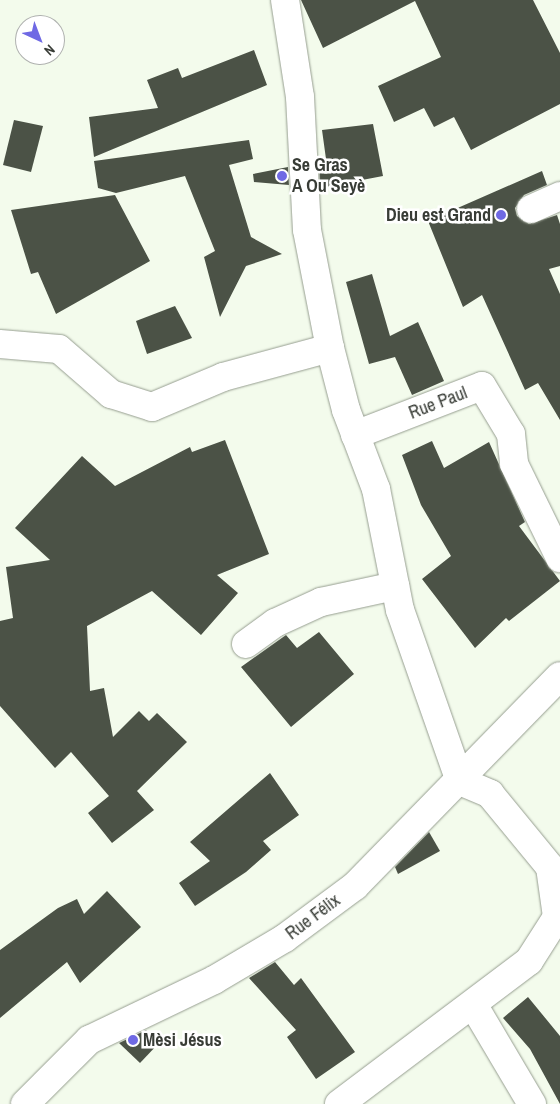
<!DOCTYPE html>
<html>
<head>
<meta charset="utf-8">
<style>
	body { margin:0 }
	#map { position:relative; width:560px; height:1104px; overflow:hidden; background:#f3fbec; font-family:"Archivo Narrow",sans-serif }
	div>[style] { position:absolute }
	.building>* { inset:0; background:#4b5246 }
	.roads { filter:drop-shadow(0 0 1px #969e90) drop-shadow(0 0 1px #969e90) }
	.street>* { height:28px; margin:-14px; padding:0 14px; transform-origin:14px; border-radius:14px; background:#fff }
	.dots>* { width:14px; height:14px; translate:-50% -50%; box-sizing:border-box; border:2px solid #fff; border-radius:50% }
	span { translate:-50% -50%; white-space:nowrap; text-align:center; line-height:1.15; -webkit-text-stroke:5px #fff; paint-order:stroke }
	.poi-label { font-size:18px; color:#383c36; font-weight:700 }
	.left { translate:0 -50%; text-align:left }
	.right { translate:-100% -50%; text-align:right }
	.street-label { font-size:18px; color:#383c36 }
	.north { position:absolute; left:15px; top:15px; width:50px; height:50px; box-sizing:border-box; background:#fff; border:1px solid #afb1af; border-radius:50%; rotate:137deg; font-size:14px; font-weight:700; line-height:20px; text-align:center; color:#383c36 }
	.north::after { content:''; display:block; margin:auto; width:18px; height:22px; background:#6f69e4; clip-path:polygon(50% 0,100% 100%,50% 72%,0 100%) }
</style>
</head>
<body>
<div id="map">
	<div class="building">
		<div style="clip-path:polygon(301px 0,533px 0,560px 53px,560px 104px,471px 150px,454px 117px,434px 127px,424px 108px,394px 122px,378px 86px,441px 57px,415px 1px,323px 48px)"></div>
		<div style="clip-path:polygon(254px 50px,267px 85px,94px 157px,89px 117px,158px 108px,147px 80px,178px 68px,182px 78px)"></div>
		<div style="clip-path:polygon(14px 120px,43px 126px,31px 172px,3px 165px)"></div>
		<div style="clip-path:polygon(373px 124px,383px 176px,320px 188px,319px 161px,326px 159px,322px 130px)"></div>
		<div style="clip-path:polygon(249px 140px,253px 159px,229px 165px,251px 237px,282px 254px,246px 266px,220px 317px,204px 257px,215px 251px,185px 176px,116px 193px,98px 188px,94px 161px)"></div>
		<div style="clip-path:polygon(288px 167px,289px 185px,254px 182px,253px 174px)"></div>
		<div style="clip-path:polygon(542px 171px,547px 185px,524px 195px,515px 208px,517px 216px,529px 224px,557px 215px,560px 224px,560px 266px,549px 269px,560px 294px,560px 420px,538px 383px,525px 390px,482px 295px,463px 307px,428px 221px)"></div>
		<div style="clip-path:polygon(115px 195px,150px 261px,56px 314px,38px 272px,31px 274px,11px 210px)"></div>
		<div style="clip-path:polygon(372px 274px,390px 336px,418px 322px,444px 381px,412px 395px,395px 357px,369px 364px,346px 282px)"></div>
		<div style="clip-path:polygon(175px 306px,192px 338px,147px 354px,136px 321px)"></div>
		<div style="clip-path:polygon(225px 440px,269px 554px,217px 575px,238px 593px,201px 635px,152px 591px,87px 626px,90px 691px,104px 688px,113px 737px,139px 711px,149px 721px,157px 713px,187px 742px,137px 791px,154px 810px,112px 843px,88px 813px,109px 796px,71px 752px,55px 768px,0 706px,0 621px,13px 618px,6px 567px,50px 560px,15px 528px,82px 456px,115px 486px,190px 447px,192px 452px)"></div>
		<div style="clip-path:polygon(432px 441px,444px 468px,489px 442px,525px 522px,519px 526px,560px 581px,509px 621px,506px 618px,475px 648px,422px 579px,451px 556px,421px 505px,402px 455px)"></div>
		<div style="clip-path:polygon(319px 632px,354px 674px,291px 727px,241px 667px,286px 635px,297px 648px)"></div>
		<div style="clip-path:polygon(270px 773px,299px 815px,263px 841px,271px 850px,246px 872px,195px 906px,179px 883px,210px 861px,190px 842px)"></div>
		<div style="clip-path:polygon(429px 832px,440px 851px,398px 874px,395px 867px)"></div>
		<div style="clip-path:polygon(107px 891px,141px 927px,80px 983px,67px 962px,0 1018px,0 950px,58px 908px,77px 899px,84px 914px)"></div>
		<div style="clip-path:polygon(275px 962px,294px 985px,301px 978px,355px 1052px,316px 1079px,287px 1037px,296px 1030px,249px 978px)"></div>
		<div style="clip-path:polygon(528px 997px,560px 1036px,560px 1104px,530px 1049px,503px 1018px)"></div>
		<div style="clip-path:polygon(146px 1030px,159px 1043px,140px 1063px,119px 1043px)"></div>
	</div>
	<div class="roads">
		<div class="street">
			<div style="left:285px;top:0;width:98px;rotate:81.2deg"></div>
			<div style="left:300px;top:97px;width:133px;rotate:87deg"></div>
			<div style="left:307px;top:230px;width:120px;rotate:79deg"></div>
			<div style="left:330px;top:348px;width:64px;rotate:75.5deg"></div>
			<div style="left:346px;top:410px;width:85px;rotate:69.2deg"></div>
			<div style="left:376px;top:489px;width:123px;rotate:78.8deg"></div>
			<div style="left:400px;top:610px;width:181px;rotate:70.7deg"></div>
			<div style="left:460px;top:781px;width:33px;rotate:23deg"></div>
			<div style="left:490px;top:794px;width:94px;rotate:50.6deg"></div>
			<div style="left:550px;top:867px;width:50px;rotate:82deg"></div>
			<div style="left:557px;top:917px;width:52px;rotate:122.5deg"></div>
			<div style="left:529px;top:961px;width:238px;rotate:143deg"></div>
			<div style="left:531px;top:209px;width:32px;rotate:-24deg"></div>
			<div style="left:0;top:344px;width:59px;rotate:4.8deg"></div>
			<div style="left:59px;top:349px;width:69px;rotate:40.9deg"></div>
			<div style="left:111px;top:394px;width:43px;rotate:17.6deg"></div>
			<div style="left:152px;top:407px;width:77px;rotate:-22.9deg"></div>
			<div style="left:223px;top:377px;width:111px;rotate:-15.2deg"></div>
			<div style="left:355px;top:435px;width:136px;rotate:-21.1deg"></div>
			<div style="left:482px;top:386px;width:56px;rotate:58.9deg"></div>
			<div style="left:511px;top:434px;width:30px;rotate:84deg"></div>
			<div style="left:514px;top:464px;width:105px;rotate:63.9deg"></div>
			<div style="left:246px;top:644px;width:36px;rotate:-36deg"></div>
			<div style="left:275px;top:623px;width:51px;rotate:-24.5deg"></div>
			<div style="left:321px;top:602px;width:76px;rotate:-12.2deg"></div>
			<div style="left:474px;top:1006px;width:114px;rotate:59.4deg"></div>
			<div style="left:25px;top:1104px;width:91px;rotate:-45deg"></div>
			<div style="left:89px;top:1040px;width:139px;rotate:-25.6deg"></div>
			<div style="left:214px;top:980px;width:82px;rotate:-30.6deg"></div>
			<div style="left:285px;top:938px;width:87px;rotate:-36.6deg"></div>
			<div style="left:355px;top:886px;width:293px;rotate:-45.7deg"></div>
		</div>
	</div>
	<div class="dots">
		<div style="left:282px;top:176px;background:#6f69e4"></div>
		<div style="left:501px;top:215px;background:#6f69e4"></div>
		<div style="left:133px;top:1040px;background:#6f69e4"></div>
	</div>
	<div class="poi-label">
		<span class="left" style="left:292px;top:176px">Se Gras<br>A Ou Seyè</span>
		<span class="right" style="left:491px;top:215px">Dieu est Grand</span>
		<span class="left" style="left:143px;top:1040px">Mèsi Jésus</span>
	</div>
	<div class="street-label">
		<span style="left:438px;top:403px;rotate:-21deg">Rue Paul</span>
		<span style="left:313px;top:917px;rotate:-37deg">Rue Félix</span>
	</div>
	<div class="north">N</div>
</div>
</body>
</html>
